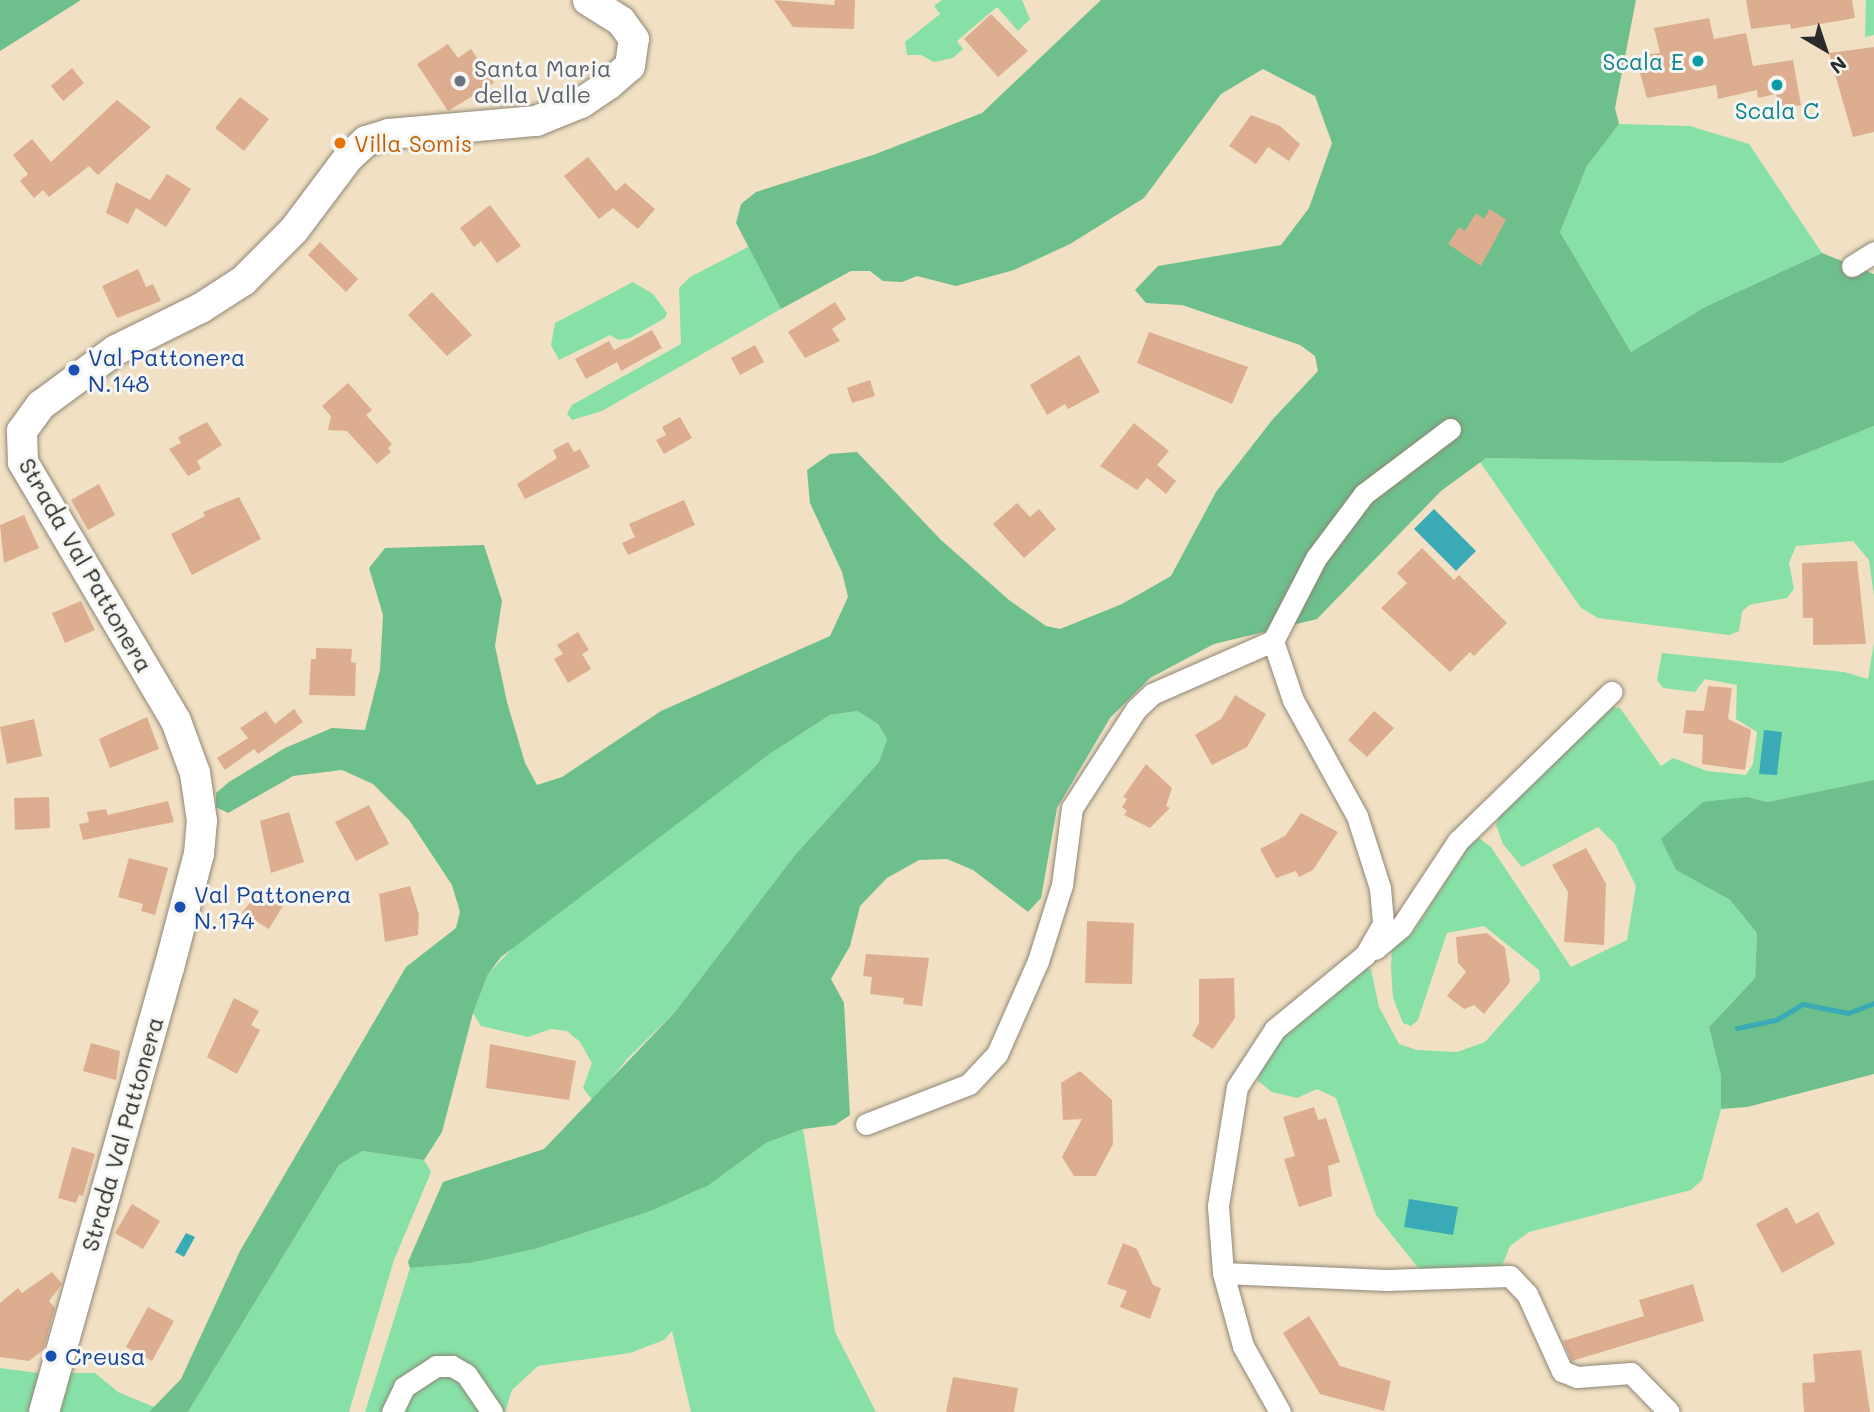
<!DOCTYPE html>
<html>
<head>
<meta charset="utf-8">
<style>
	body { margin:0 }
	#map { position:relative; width:1874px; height:1412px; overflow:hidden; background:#f1e0c3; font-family:Mali,sans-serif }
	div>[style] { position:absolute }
	.green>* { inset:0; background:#87e1a7 }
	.forest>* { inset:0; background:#6dbf8c }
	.water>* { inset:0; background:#3aabb6 }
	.stream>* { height:5px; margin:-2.5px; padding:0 2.5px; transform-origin:2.5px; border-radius:2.5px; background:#3aabb6 }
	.building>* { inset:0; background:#ddad8f }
	.roads { filter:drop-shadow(0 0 2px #8e8677) drop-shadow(0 0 2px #8e8677) }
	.street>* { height:21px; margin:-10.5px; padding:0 10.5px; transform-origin:10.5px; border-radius:10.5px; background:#fff }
	.secondary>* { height:30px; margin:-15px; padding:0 15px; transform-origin:15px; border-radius:15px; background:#fff }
	.dots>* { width:19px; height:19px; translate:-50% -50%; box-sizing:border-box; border:4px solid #f6f6f2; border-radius:50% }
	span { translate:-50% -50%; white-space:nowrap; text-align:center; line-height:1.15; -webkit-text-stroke:6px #f6f6f2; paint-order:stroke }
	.culture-label { font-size:23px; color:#0d838f }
	.right { translate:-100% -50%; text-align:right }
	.worship-label { font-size:23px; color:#5b616d }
	.left { translate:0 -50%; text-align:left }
	.food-label { font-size:23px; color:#c56008 }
	.transit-label { font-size:23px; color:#164399 }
	.street-label { font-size:23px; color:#2b2b2b }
	.north { position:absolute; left:1790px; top:14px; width:70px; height:70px; -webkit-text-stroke:5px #f6f6f2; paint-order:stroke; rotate:141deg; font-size:19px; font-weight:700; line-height:28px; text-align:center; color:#2b2b2b }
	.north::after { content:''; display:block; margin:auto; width:24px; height:32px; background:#2b2b2b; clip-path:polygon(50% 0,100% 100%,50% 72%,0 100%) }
</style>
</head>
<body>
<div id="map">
	<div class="green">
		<div style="clip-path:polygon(942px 0,1022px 0,1030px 19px,1018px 31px,997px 7px,957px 41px,963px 49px,953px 58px,934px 62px,921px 55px,907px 55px,905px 42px,940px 14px,934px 6px)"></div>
		<div style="clip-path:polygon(1866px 0,1874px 0,1874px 35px,1865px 37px)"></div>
		<div style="clip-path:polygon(1619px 124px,1690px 126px,1749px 144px,1822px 253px,1705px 307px,1631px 352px,1560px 232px,1587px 166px)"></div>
		<div style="clip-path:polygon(750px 246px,781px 309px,602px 411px,572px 420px,567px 414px,572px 405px,681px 344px,679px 288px,690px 277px)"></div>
		<div style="clip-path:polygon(633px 282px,653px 294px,667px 313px,665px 318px,630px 338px,619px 340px,610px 335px,559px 360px,551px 345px,555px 323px)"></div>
		<div style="clip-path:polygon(1874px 426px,1874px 597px,1869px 560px,1853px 541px,1796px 546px,1789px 563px,1794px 589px,1787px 598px,1749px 605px,1742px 612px,1739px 631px,1729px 635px,1598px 618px,1581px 608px,1480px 462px,1486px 458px,1782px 463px)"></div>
		<div style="clip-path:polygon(1874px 642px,1874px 780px,1767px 802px,1748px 797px,1676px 870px,1730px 900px,1757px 933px,1755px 978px,1709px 1027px,1721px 1076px,1721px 1109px,1702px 1180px,1691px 1190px,1529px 1232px,1510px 1246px,1502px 1266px,1419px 1269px,1376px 1215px,1336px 1098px,1317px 1089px,1297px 1098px,1272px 1092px,1258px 1081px,1262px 1064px,1290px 1027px,1363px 969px,1371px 969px,1379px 1007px,1399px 1044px,1417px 1050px,1457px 1052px,1485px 1042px,1540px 980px,1539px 970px,1484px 926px,1447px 933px,1418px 1020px,1411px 1026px,1403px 1023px,1393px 998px,1391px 969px,1392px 945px,1412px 934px,1469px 846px,1479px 838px,1491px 847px,1571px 967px,1627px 940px,1636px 886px,1615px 844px,1598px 827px,1522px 867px,1503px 844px,1496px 825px,1500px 814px,1610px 707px,1620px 708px,1661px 766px,1673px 758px,1707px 771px,1746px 775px,1753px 764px,1757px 732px,1736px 719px,1737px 685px,1705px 679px,1695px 692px,1663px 688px,1657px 680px,1662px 653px,1844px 672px,1868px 679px)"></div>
		<div style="clip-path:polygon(857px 711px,878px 724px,887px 739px,879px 762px,795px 855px,675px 1012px,628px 1058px,593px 1101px,583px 1088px,592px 1063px,580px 1042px,567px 1031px,551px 1029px,528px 1037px,481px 1026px,473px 1013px,488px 974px,520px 940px,771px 753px,830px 715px)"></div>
		<div style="clip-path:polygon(803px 1129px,835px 1332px,876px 1412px,691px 1412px,672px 1331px,664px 1340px,630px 1353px,538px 1366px,512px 1390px,505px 1412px,365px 1412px,410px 1268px,470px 1263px,535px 1249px,651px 1211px,709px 1185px,766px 1143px)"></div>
		<div style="clip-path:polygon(362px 1151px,424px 1160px,431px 1172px,394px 1260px,349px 1412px,188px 1412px,339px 1165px)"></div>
		<div style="clip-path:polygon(0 1368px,46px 1374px,36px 1412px,0 1412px)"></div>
		<div style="clip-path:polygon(64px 1373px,95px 1373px,118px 1392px,154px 1407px,149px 1412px,55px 1412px)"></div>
	</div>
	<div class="forest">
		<div style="clip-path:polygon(0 0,81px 0,0 51px)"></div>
		<div style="clip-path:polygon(1101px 0,1636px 0,1615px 108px,1619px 124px,1587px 166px,1560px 232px,1631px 352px,1705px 307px,1822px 253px,1874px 274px,1874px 426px,1782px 463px,1486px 458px,1441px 491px,1317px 619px,1214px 644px,1150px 678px,1110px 718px,1057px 808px,1041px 898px,1028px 912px,973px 870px,947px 859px,919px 860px,887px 878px,860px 906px,850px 946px,831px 979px,844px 1003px,850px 1115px,835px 1125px,803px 1129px,766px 1143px,709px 1185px,651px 1211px,535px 1249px,470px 1263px,410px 1268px,408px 1262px,443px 1182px,544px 1149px,675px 1012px,795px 855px,879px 762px,887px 739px,878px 724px,857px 711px,830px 715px,771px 753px,501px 957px,488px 974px,473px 1013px,442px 1132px,424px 1160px,362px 1151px,339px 1165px,188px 1412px,149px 1412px,181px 1379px,240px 1251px,406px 967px,456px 928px,460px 912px,452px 885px,409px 820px,373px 784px,342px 770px,293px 776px,228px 813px,216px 807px,216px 793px,229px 782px,285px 748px,332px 728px,365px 730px,380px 670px,383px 615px,369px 568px,385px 548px,484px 545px,502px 601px,495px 646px,507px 702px,525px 763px,537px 785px,562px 777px,661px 711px,830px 636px,848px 597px,842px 572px,810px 503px,807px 470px,830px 454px,857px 452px,941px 540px,1009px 600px,1046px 626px,1060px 629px,1122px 604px,1171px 576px,1216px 492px,1273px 419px,1318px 371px,1315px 356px,1300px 345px,1182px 305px,1146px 303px,1135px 290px,1158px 266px,1281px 245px,1309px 208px,1332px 143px,1315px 96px,1263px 69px,1221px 94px,1144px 198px,1070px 244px,1014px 270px,956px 286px,917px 276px,902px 282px,883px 281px,870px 271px,851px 271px,781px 309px,736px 223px,741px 204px,756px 192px,873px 155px,982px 113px)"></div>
		<div style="clip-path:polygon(1874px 780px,1874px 1074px,1747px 1107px,1721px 1109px,1721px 1076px,1709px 1027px,1755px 978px,1757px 933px,1730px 900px,1676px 870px,1661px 839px,1703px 802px,1748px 797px,1767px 802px)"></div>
	</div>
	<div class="water">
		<div style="clip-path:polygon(1434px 509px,1476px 551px,1456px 571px,1414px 529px)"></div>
		<div style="clip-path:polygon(1764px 730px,1782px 732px,1777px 775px,1759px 774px)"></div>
		<div style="clip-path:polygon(1409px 1199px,1458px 1207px,1453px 1235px,1404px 1227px)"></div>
		<div style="clip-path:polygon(186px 1233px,195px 1237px,184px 1257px,175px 1252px)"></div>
	</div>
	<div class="stream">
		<div style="left:1737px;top:1028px;width:40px;rotate:-12deg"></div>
		<div style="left:1776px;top:1020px;width:31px;rotate:-31deg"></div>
		<div style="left:1803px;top:1004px;width:46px;rotate:11.3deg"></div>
		<div style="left:1848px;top:1013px;width:28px;rotate:-21deg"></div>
	</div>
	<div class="building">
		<div style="clip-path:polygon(774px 0,834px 5px,835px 0,855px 0,854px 29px,793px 27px)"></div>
		<div style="clip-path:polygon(1746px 0,1852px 0,1855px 18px,1791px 29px,1790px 24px,1751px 29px)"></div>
		<div style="clip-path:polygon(991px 14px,1028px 51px,998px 77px,964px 39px)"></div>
		<div style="clip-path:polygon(1709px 18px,1714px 39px,1746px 33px,1753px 66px,1793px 60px,1801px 105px,1780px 109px,1776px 94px,1758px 98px,1757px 90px,1718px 99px,1716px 85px,1647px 98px,1639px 70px,1648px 69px,1643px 55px,1660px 53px,1654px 28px)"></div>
		<div style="clip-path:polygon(448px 44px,458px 58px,471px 49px,494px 83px,448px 111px,417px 64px)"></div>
		<div style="clip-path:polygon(1874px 47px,1874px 132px,1853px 137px,1829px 53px)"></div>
		<div style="clip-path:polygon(72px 68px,84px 83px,63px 101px,51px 86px)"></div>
		<div style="clip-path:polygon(240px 97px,269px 119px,244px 151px,215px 128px)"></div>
		<div style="clip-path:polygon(117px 100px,151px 127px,98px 175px,89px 166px,49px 197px,43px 190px,34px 198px,20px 181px,28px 174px,13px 155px,32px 139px,51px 162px)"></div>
		<div style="clip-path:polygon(1251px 115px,1280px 126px,1300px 144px,1289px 161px,1268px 147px,1256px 164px,1229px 146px)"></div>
		<div style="clip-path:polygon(588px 157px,616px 191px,625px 183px,655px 209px,638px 229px,613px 208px,599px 219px,564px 176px)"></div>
		<div style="clip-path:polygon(167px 174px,191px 189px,166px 227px,136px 208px,128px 224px,106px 213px,116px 182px,150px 200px)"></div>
		<div style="clip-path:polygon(490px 205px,521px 246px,497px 263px,481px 241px,474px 247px,460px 228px)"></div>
		<div style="clip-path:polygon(1490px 209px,1506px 220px,1481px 266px,1448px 244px,1459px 227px,1465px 231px,1476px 213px,1484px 219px)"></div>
		<div style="clip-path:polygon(320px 242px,358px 279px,346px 292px,308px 255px)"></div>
		<div style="clip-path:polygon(138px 269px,146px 287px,153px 284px,161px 301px,117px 318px,102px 286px)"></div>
		<div style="clip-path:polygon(432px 292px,472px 335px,447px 356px,408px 315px)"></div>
		<div style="clip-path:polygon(835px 302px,846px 319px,832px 329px,840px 341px,805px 358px,788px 332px)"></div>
		<div style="clip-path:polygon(652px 330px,662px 348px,621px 371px,617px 362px,586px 379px,575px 359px,609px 341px,614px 350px)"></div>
		<div style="clip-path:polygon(1149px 332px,1248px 367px,1232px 404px,1137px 363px)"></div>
		<div style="clip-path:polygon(755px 345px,764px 362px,740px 375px,731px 358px)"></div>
		<div style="clip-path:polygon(1079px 355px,1100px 392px,1068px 409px,1065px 404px,1047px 415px,1030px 385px)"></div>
		<div style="clip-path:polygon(870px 380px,875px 396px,852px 403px,847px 388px)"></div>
		<div style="clip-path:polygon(348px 383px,372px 410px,366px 415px,392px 444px,388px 448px,391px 452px,377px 464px,347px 431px,328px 430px,331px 416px,322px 406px)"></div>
		<div style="clip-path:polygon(680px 417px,692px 438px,664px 454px,656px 440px,666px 435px,662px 427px)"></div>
		<div style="clip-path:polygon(207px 422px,222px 445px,197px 461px,201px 469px,188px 476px,169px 449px,181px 443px,178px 437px)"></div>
		<div style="clip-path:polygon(1134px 423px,1169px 451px,1157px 465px,1176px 481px,1166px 494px,1147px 478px,1137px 490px,1100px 466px)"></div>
		<div style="clip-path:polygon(568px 442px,574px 452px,580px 449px,590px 467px,525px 499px,517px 484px,557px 458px,553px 450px)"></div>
		<div style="clip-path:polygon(99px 484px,115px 515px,88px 530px,71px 500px)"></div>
		<div style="clip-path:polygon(239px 497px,261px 539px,192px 575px,171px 534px,205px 516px,203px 512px)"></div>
		<div style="clip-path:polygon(684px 500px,695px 525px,628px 555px,622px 543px,635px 537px,629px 524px)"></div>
		<div style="clip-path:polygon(1017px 503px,1030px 517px,1039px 509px,1056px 529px,1024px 558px,993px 524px)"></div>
		<div style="clip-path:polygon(24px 515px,39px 548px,4px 563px,0 525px)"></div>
		<div style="clip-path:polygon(1422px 548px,1454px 580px,1459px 575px,1507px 623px,1474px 656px,1470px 652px,1450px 672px,1381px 608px,1407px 583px,1397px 573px)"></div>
		<div style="clip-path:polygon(1857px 561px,1866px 644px,1813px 645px,1813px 618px,1803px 618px,1802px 563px)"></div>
		<div style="clip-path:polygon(81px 601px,95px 630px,65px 643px,52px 613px)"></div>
		<div style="clip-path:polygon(578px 632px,589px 650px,582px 654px,591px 669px,568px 683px,554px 659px,563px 654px,557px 645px)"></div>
		<div style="clip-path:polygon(316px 648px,352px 649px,351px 662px,356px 663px,355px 696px,309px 695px,311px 659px,316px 659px)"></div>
		<div style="clip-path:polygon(1708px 686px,1732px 688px,1728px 719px,1751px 730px,1745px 770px,1702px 764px,1703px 735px,1683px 733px,1686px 710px,1704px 711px)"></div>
		<div style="clip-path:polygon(1235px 695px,1266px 714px,1247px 747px,1212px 765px,1195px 735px,1221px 719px)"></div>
		<div style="clip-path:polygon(294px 709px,303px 722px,258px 754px,254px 749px,225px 770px,217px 758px,248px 738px,240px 728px,266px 711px,275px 724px)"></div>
		<div style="clip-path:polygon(1374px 711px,1394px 728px,1367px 757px,1348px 740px)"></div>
		<div style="clip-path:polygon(147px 717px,159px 749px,110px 768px,99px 739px)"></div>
		<div style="clip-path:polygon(34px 719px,42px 756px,7px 764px,0 727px)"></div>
		<div style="clip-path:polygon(1146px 764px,1172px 788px,1166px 806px,1170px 808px,1150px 828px,1124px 815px,1127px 811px,1122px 807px,1127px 799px,1123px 797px)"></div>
		<div style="clip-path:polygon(49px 797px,50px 828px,15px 830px,14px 798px)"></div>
		<div style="clip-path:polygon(168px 801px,174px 822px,83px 840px,79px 824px,89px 822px,87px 812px,106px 809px,108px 815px)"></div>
		<div style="clip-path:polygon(369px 805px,389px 844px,356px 861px,335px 822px)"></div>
		<div style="clip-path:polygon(289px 812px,304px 862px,271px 873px,260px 821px)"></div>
		<div style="clip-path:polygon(1301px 813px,1338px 832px,1313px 870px,1299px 877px,1296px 871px,1276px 878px,1260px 849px,1285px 836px)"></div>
		<div style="clip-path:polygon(1586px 848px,1606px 884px,1604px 945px,1564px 942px,1568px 892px,1552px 865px)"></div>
		<div style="clip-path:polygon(129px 858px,168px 868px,155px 915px,141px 911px,143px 904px,118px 897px)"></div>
		<div style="clip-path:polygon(410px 886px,419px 915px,418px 935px,385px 942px,379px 894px)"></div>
		<div style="clip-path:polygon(260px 890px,284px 904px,269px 929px,242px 913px)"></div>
		<div style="clip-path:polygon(1087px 921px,1134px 923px,1132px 984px,1085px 983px)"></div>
		<div style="clip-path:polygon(1487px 933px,1505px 948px,1510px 982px,1484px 1014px,1474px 1005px,1464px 1009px,1447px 996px,1466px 972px,1458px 963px,1456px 937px)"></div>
		<div style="clip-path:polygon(866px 954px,929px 958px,922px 1006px,903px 1004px,904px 998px,870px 994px,872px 977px,863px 976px)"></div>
		<div style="clip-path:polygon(1234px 978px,1235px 1018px,1213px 1049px,1192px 1036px,1199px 1023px,1199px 979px)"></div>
		<div style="clip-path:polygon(234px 998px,259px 1011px,251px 1025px,260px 1030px,237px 1074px,207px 1057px)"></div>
		<div style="clip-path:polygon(91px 1043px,120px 1051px,116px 1080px,83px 1071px)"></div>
		<div style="clip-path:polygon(490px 1044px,576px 1061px,569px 1100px,486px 1088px)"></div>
		<div style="clip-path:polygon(1080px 1071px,1112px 1100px,1113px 1144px,1096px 1176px,1074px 1176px,1062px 1157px,1082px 1119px,1063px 1120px,1061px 1083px)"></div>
		<div style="clip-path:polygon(1314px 1107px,1318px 1120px,1326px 1118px,1340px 1162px,1328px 1166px,1332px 1196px,1299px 1207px,1284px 1159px,1295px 1156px,1283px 1117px)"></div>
		<div style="clip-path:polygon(72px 1147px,95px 1154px,83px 1196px,79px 1195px,76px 1203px,58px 1198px)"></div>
		<div style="clip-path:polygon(132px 1204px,160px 1221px,143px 1249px,115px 1233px)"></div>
		<div style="clip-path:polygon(1787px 1207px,1796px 1224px,1818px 1212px,1835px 1244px,1782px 1273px,1756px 1224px)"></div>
		<div style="clip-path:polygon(1123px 1243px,1137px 1249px,1153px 1285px,1161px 1288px,1150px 1319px,1120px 1307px,1127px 1291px,1107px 1284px)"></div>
		<div style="clip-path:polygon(52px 1272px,62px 1284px,49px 1301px,55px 1308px,43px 1350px,29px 1361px,0 1357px,0 1303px,18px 1288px,22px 1293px)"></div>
		<div style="clip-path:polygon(1693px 1284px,1704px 1321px,1572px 1361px,1563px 1341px,1644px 1316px,1639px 1300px)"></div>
		<div style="clip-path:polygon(148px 1307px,174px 1321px,152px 1361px,126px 1347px)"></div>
		<div style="clip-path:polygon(1309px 1316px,1340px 1366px,1391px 1381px,1384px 1411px,1320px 1394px,1283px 1333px)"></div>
		<div style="clip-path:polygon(1861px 1350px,1870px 1412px,1804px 1412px,1802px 1383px,1815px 1382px,1813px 1354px)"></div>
		<div style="clip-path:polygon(953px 1377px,1018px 1388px,1014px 1412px,946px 1412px)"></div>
	</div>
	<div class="roads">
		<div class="street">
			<div style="left:1852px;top:266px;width:26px;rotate:-32deg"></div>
			<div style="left:1450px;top:429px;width:108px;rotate:142.9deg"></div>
			<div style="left:1364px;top:494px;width:80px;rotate:126.9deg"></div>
			<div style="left:1316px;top:558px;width:93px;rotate:117.4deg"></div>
			<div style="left:1273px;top:641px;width:62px;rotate:71.3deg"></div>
			<div style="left:1293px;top:700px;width:132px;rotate:61.1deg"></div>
			<div style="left:1357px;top:816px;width:76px;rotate:72.3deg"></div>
			<div style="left:1380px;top:888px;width:36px;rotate:85deg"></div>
			<div style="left:1383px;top:924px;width:36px;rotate:120deg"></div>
			<div style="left:1365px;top:955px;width:117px;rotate:140.6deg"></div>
			<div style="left:1275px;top:1029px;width:69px;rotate:123.2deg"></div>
			<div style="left:1237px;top:1087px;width:121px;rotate:99.1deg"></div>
			<div style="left:1218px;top:1206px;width:67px;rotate:85.7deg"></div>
			<div style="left:1223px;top:1273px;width:163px;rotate:2.5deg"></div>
			<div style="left:1386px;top:1280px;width:124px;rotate:-1.8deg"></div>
			<div style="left:1510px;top:1276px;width:25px;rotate:47deg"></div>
			<div style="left:1527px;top:1294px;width:85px;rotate:65.6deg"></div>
			<div style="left:1562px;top:1371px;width:16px;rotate:22deg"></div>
			<div style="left:1577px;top:1377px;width:54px;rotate:-4.2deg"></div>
			<div style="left:1631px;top:1373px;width:54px;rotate:45.7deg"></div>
			<div style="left:1375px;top:949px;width:34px;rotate:-40deg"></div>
			<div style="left:1401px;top:927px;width:103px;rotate:-56.5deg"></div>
			<div style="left:1458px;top:841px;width:214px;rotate:-44.2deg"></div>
			<div style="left:866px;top:1124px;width:110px;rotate:-21.2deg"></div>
			<div style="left:969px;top:1084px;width:41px;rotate:-47deg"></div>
			<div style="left:997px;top:1054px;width:102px;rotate:-66.2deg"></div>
			<div style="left:1038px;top:961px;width:80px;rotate:-72.5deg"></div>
			<div style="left:1062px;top:885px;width:78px;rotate:-82.6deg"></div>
			<div style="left:1072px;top:808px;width:118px;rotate:-57.1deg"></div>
			<div style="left:1136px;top:709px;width:22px;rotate:-43deg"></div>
			<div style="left:1152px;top:694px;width:132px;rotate:-23.7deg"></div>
			<div style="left:1223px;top:1273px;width:76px;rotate:74.7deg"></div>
			<div style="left:1243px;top:1346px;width:76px;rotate:60.7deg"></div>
			<div style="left:392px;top:1412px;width:28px;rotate:-64deg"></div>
			<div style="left:404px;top:1387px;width:38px;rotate:-33deg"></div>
			<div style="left:436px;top:1366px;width:16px"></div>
			<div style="left:452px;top:1366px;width:16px;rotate:30deg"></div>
			<div style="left:466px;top:1374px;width:46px;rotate:55.6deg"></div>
		</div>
		<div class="secondary">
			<div style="left:44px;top:1412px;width:461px;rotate:-74.3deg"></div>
			<div style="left:169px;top:968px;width:118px;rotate:-75.3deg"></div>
			<div style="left:199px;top:854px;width:33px;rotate:-85deg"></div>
			<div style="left:202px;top:821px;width:49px;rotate:-98.3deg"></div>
			<div style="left:195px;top:773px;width:55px;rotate:-110.1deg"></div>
			<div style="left:176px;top:721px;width:301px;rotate:-120.6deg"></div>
			<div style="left:23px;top:462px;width:31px;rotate:-92deg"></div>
			<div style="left:22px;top:431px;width:32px;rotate:-54deg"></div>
			<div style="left:41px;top:405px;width:93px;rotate:-36.3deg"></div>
			<div style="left:116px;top:350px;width:95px;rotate:-26.3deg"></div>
			<div style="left:201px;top:308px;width:50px;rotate:-32.7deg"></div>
			<div style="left:243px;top:281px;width:72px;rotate:-45deg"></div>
			<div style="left:294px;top:230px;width:90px;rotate:-53.1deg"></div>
			<div style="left:348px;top:158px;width:25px;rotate:-43deg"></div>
			<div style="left:366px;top:141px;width:24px;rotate:-17deg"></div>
			<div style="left:389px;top:134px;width:148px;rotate:-5.1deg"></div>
			<div style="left:536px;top:121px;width:48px;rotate:-21.8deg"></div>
			<div style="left:581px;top:103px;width:32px;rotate:-34deg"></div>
			<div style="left:608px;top:85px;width:29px;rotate:-41deg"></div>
			<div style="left:630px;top:66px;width:27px;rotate:-82deg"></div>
			<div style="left:634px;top:39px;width:22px;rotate:-126deg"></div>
			<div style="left:621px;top:21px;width:39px;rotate:-148deg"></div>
		</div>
	</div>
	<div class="dots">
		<div style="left:1698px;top:61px;background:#0f9aa8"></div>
		<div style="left:460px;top:81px;background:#6b7280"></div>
		<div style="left:1777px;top:85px;background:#0f9aa8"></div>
		<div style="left:340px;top:143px;background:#e8710a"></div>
		<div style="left:74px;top:370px;background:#1a4fb4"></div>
		<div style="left:180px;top:907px;background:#1a4fb4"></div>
		<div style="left:51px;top:1356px;background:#1a4fb4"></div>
	</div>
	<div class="culture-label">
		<span class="right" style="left:1684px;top:61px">Scala E</span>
		<span style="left:1777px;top:110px">Scala C</span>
	</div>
	<div class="worship-label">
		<span class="left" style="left:474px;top:81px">Santa Maria<br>della Valle</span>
	</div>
	<div class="food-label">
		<span class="left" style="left:354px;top:143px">Villa Somis</span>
	</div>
	<div class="transit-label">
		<span class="left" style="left:88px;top:370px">Val Pattonera<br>N.148</span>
		<span class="left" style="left:194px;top:907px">Val Pattonera<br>N.174</span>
		<span class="left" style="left:65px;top:1356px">Creusa</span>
	</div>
	<div class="street-label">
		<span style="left:86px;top:565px;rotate:60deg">Strada Val Pattonera</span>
		<span style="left:122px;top:1134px;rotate:-74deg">Strada Val Pattonera</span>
	</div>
	<div class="north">N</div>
</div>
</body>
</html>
